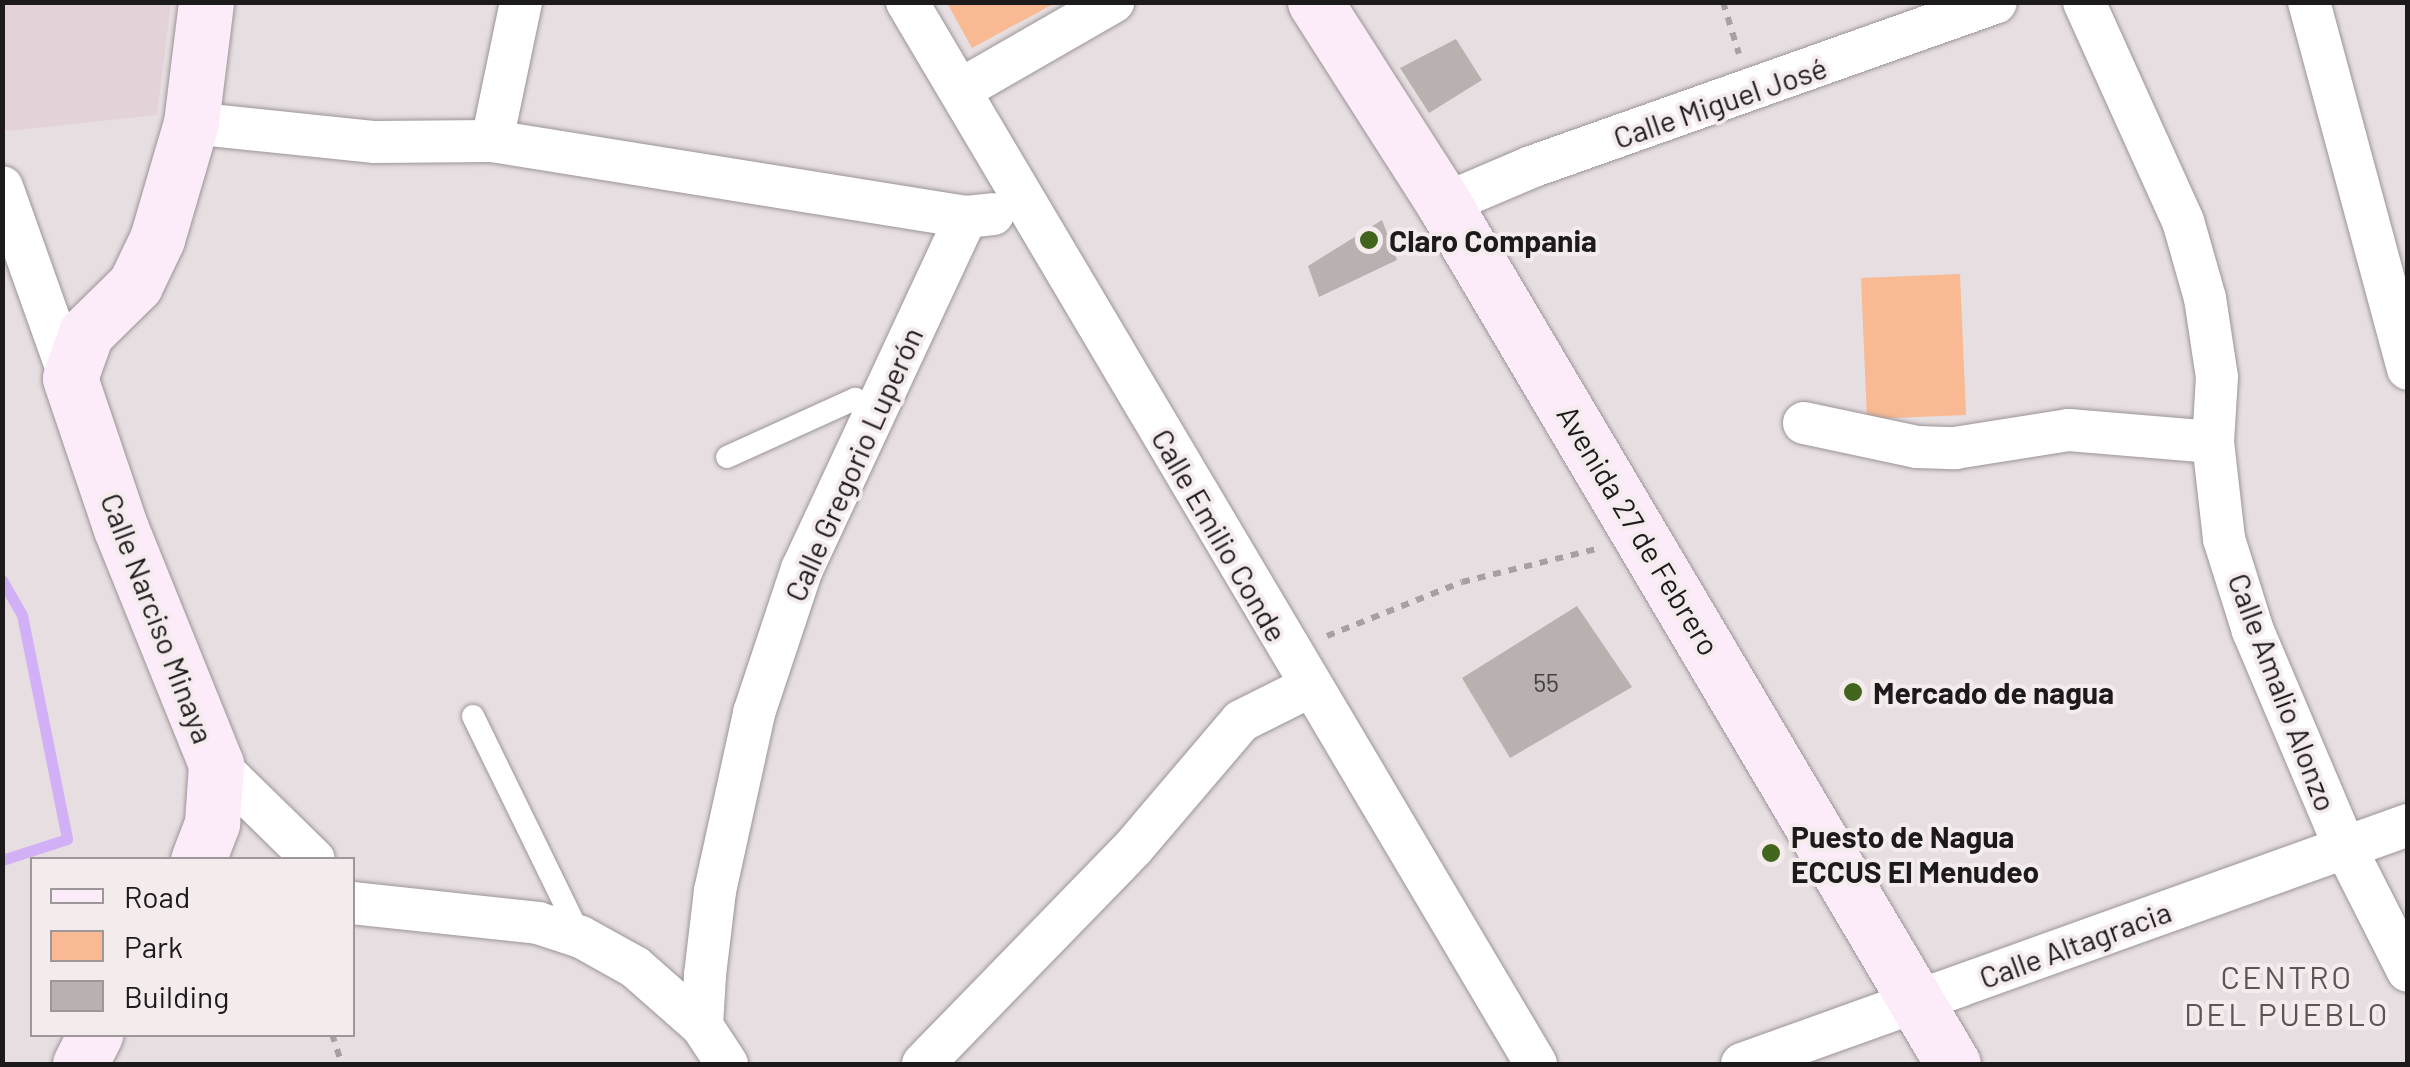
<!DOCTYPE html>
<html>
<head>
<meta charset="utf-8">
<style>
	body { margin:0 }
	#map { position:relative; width:2410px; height:1067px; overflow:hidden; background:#e6dee0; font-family:Barlow,sans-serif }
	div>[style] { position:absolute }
	.built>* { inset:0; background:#e3d2d7 }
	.green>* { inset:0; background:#f8b993 }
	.stream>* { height:11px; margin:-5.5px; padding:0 5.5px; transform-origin:5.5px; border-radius:5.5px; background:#d2b0f6 }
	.building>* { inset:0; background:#b9b1b0 }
	.path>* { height:6px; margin-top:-3px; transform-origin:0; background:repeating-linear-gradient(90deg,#a6a0a1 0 8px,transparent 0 16px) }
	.roads { filter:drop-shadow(0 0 2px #9c9496) drop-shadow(0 0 2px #9c9496) }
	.lane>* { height:22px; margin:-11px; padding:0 11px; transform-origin:11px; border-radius:11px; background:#fff }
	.street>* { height:42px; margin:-21px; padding:0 21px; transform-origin:21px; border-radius:21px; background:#fff }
	.secondary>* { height:55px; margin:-27.5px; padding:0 27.5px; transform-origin:27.5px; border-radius:27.5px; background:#fcecf9 }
	.dots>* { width:28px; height:28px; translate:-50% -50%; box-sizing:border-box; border:5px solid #f4ebed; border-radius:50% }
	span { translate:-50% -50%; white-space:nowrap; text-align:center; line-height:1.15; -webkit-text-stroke:8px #f4ebed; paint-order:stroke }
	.number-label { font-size:25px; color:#444040 }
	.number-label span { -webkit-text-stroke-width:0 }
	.street-label { font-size:30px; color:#1d1a1b }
	.poi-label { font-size:30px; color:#1d1a1b; font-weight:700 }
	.left { translate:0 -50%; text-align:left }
	.neighbourhood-label { font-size:32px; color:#5c5557; letter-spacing:2.5px }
	.frame { position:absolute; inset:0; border:5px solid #1d1a1b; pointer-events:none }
	.legend { position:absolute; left:30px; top:857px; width:325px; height:180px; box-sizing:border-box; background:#f4ebed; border:2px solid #9e9799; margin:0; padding:12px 18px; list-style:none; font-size:30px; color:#1d1a1b }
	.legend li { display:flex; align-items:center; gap:20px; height:50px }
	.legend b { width:50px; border:2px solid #9e9799 }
</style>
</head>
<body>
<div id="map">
	<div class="built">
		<div style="clip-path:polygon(2px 3px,171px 3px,157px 115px,8px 131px,2px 126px)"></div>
	</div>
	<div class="green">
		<div style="clip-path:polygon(947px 3px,1055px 3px,972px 48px)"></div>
		<div style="clip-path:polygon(1960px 274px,1966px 415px,1867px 419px,1861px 278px)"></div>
	</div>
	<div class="stream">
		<div style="left:2px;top:580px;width:40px;rotate:60.3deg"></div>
		<div style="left:22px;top:615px;width:228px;rotate:78.6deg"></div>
		<div style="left:67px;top:839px;width:68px;rotate:162.1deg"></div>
	</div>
	<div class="building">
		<div style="clip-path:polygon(1456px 39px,1482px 80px,1429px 113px,1400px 68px)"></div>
		<div style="clip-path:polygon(1382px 220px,1397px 260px,1319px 297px,1308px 266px)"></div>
		<div style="clip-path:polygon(1577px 606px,1632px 687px,1510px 758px,1462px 678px)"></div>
	</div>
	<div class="path">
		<div style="left:1723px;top:2px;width:54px;rotate:72.9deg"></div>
		<div style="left:1327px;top:636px;width:145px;rotate:-21.8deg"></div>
		<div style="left:1462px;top:582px;width:142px;rotate:-13.8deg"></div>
		<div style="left:332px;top:1034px;width:32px;rotate:72deg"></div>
	</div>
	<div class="roads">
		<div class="lane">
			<div style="left:727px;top:457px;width:141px;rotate:-24.4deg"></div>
			<div style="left:855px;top:399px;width:23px;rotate:23deg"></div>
			<div style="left:473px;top:716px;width:246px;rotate:64deg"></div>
		</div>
		<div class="street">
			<div style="left:907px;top:2px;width:1234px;rotate:59.36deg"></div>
			<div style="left:2084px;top:2px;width:240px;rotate:65.7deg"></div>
			<div style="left:2183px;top:221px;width:80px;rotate:74.1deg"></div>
			<div style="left:2205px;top:298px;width:80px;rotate:81.4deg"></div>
			<div style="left:2217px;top:377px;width:65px;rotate:93.5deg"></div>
			<div style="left:2213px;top:442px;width:98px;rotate:83.5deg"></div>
			<div style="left:2224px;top:539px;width:96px;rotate:72.5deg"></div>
			<div style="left:2253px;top:631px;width:233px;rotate:67deg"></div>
			<div style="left:2344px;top:845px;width:141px;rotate:63.1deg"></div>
			<div style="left:2309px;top:2px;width:380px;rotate:74.9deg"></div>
			<div style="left:960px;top:90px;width:177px;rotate:-29.9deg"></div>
			<div style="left:191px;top:123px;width:185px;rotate:5.9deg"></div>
			<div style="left:375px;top:142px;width:117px;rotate:-0.5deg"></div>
			<div style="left:492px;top:141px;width:480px;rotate:9.1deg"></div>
			<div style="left:966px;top:217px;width:27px;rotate:-6deg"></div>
			<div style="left:492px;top:141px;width:142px;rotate:-78.2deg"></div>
			<div style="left:2px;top:187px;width:203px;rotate:70.4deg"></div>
			<div style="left:1444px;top:204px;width:95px;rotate:-23deg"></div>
			<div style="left:1531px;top:167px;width:493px;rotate:-19.5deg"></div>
			<div style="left:1804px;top:423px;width:116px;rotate:12deg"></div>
			<div style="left:1917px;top:447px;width:38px;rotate:2deg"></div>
			<div style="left:1955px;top:448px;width:115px;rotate:-9deg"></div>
			<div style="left:2069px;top:430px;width:144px;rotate:4.8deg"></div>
			<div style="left:216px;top:764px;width:137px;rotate:44.4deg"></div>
			<div style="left:352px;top:903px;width:187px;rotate:6.1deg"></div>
			<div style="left:538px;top:923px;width:45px;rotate:18deg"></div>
			<div style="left:581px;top:937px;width:62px;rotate:29.1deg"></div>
			<div style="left:635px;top:967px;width:89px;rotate:41.4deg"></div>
			<div style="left:727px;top:1064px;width:45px;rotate:-123.3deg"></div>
			<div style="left:702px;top:1026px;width:51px;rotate:-86.6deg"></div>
			<div style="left:705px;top:975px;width:85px;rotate:-83.2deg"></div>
			<div style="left:715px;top:891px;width:182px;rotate:-77.6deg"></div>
			<div style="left:754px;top:713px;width:152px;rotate:-71.6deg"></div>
			<div style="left:802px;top:569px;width:388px;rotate:-65deg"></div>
			<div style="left:923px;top:1064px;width:301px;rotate:-45.8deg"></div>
			<div style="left:1133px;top:848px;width:167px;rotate:-49.6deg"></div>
			<div style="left:1241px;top:721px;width:76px;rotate:-26.6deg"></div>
			<div style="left:1742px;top:1064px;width:708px;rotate:-19.74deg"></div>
		</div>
		<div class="secondary">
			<div style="left:1315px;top:2px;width:240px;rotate:57.4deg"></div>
			<div style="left:1444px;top:204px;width:999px;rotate:59.38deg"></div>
			<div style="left:198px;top:860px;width:40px;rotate:-69deg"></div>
			<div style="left:212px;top:823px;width:59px;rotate:-86.1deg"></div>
			<div style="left:216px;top:764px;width:253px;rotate:-112deg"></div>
			<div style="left:121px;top:529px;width:159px;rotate:-108.7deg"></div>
			<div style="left:70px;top:378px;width:48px;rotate:-70.4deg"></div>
			<div style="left:86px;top:333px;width:69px;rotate:-44.4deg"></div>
			<div style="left:135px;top:285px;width:51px;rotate:-64.4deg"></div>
			<div style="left:157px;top:239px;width:121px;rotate:-73.7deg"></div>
			<div style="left:191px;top:123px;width:122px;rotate:-82.9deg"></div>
			<div style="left:80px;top:1064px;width:34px;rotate:-63deg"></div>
		</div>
	</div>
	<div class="dots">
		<div style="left:1369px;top:240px;background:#42651d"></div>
		<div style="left:1853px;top:692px;background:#42651d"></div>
		<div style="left:1771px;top:853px;background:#42651d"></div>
	</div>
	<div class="number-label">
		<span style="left:1546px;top:682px">55</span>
	</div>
	<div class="street-label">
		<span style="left:1720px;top:102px;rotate:-19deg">Calle Miguel José</span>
		<span style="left:853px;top:464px;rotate:-66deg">Calle Gregorio Luperón</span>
		<span style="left:1639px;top:530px;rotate:59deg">Avenida 27 de Febrero</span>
		<span style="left:1220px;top:535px;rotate:60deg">Calle Emilio Conde</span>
		<span style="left:158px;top:618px;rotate:69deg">Calle Narciso Minaya</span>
		<span style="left:2283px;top:692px;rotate:69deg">Calle Amalio Alonzo</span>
		<span style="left:2075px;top:944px;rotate:-20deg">Calle Altagracia</span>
	</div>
	<div class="poi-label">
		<span class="left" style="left:1389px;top:240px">Claro Compania</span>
		<span class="left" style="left:1873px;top:692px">Mercado de nagua</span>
		<span class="left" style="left:1791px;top:853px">Puesto de Nagua<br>ECCUS El Menudeo</span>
	</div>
	<div class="neighbourhood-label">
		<span style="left:2287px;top:995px">CENTRO<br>DEL PUEBLO</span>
	</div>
	<div class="frame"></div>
	<ul class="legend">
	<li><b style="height:12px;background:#fcecf9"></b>Road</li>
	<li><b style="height:28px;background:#f8b993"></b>Park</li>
	<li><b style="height:28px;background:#b9b1b0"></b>Building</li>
	</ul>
</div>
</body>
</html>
